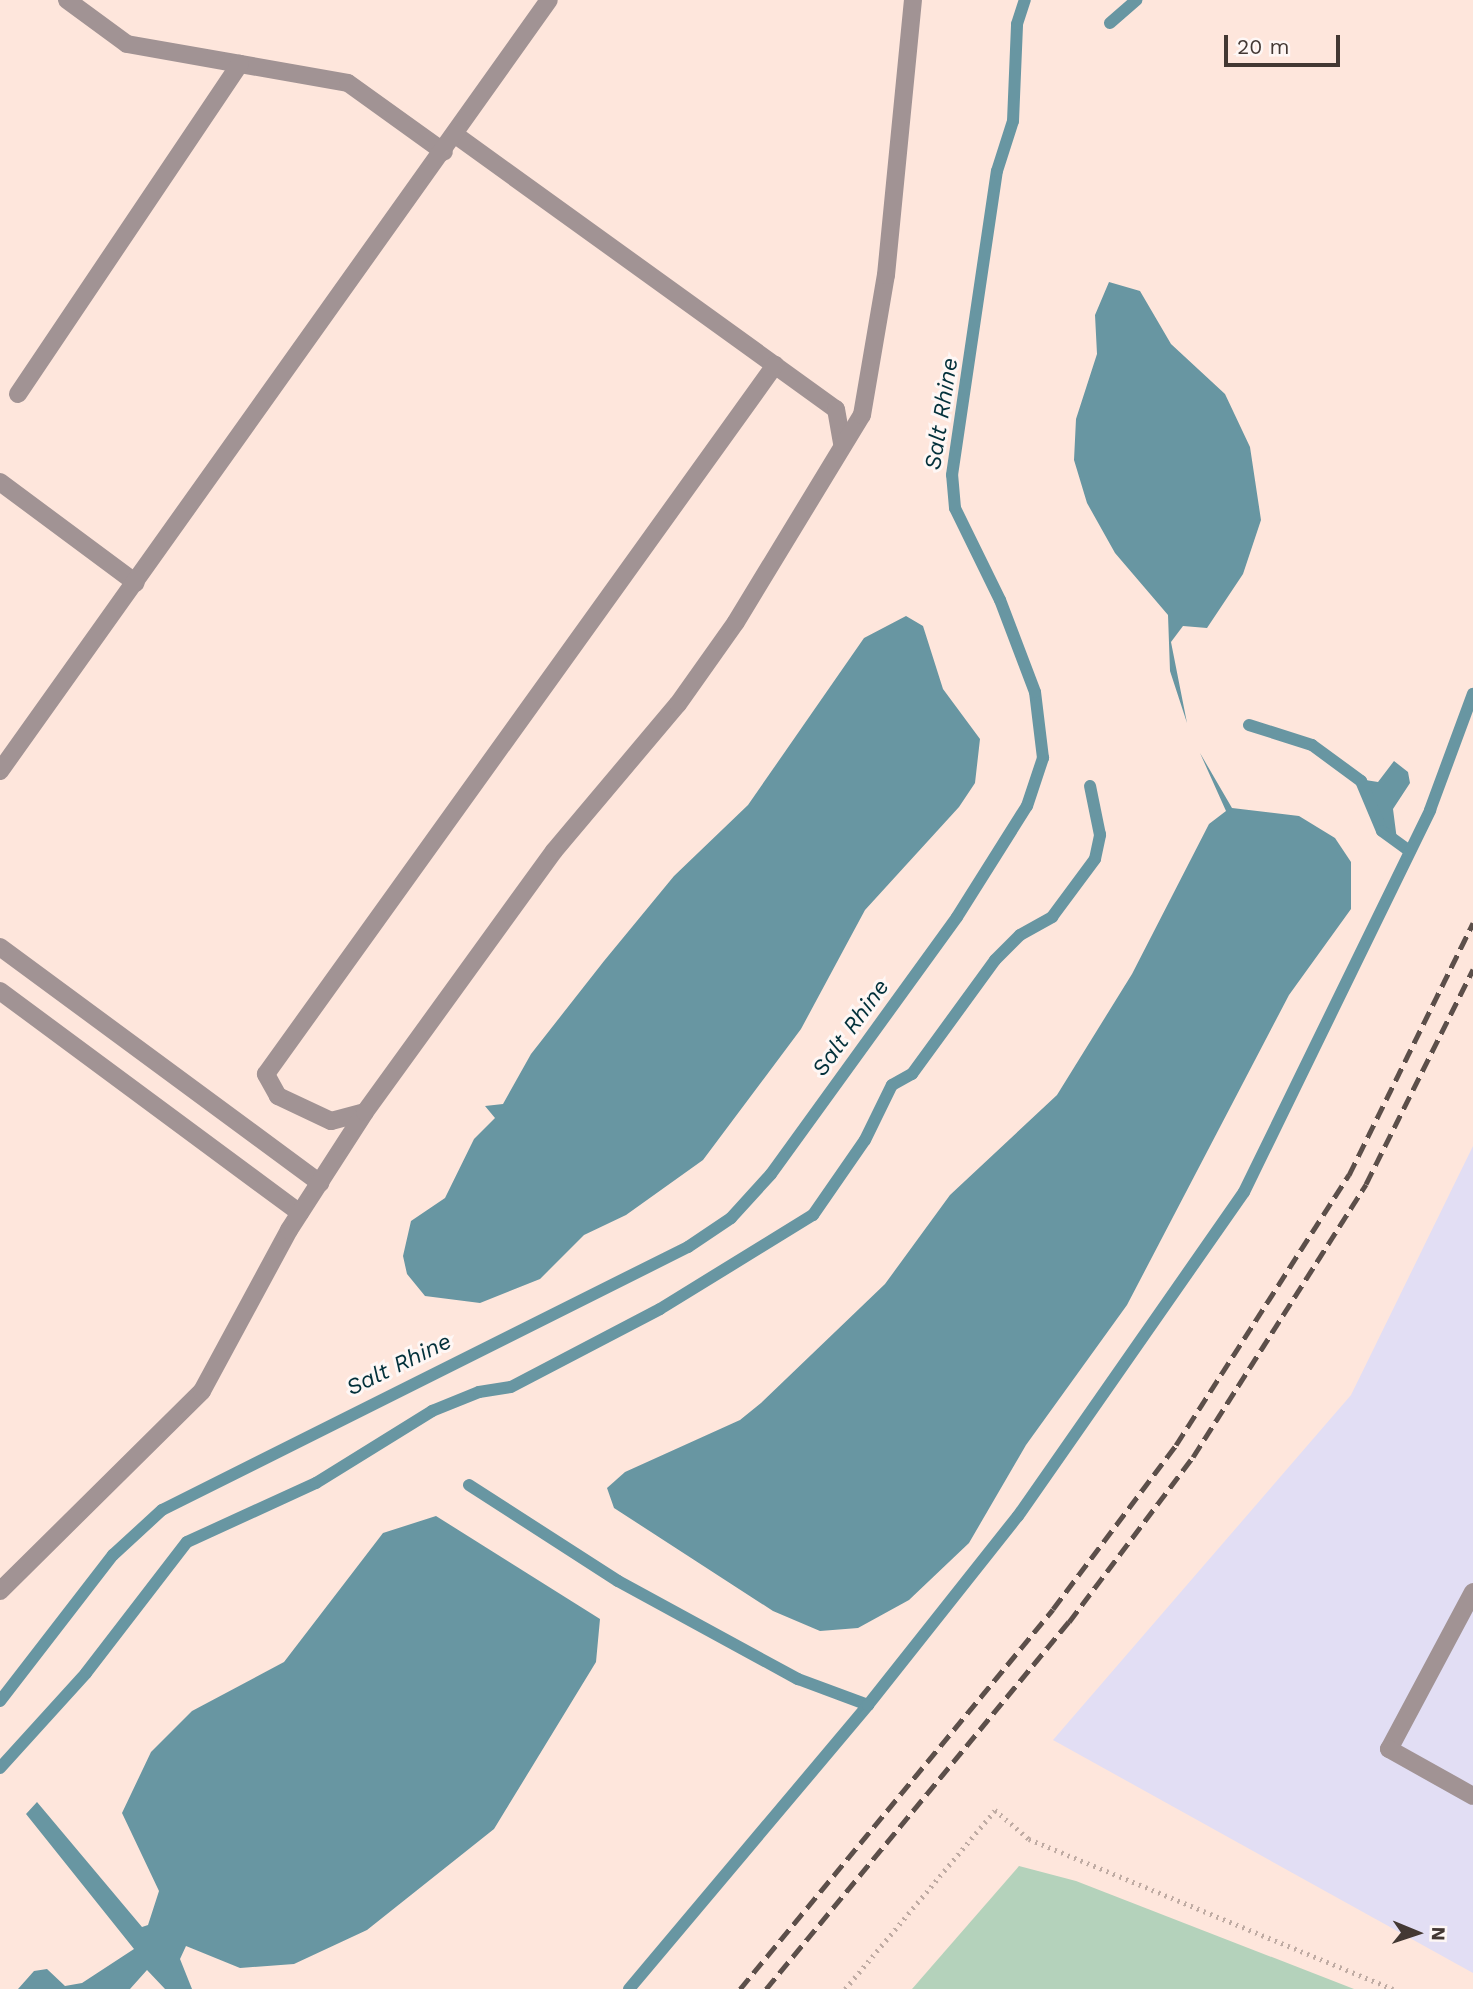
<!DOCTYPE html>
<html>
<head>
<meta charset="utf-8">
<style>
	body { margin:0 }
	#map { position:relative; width:1473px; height:1989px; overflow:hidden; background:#fee6dc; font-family:"Work Sans",sans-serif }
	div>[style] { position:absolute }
	.industrial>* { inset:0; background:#e2def4 }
	.green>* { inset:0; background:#b4d2bb }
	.water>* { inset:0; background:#6896a2 }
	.stream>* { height:12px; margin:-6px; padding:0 6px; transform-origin:6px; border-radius:6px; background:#6896a2 }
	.path>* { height:4.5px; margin-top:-2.25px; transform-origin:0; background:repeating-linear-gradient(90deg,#bfaba3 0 2px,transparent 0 7px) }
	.minor>* { height:18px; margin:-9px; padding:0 9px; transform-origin:9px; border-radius:9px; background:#a19394 }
	.rail>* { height:5px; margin-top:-2.5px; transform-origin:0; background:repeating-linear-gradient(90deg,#5c4f4a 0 14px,transparent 0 21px) }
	span { translate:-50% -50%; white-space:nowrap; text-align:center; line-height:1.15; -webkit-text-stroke:6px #fef7f5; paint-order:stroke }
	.water-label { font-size:23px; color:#02303a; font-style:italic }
	.north { position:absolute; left:1382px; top:1898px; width:70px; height:70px; -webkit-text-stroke:5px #fef7f5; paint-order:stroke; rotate:92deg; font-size:19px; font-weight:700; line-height:28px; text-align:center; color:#433833 }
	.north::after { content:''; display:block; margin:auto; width:24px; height:32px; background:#433833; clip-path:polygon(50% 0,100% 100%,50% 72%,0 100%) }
	.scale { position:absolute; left:1224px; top:35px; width:116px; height:32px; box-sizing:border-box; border:4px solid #433833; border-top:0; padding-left:9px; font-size:21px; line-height:24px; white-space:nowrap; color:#433833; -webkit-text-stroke:5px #fef7f5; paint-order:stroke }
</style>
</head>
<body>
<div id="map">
	<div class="industrial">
		<div style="clip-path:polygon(1473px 1146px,1473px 1973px,1053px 1740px,1351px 1395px)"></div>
	</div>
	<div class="green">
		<div style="clip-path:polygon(1019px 1866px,1076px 1881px,1354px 1989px,912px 1989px)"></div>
	</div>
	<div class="water">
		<div style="clip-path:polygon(1109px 282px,1140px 291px,1171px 344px,1225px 394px,1250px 447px,1261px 520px,1243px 574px,1207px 628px,1183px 626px,1171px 642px,1187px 723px,1170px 671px,1168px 615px,1115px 553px,1087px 503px,1074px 460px,1076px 419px,1097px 354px,1095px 315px)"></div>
		<div style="clip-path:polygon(906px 616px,923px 626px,943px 689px,980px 739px,975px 783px,959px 807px,865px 910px,801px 1029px,703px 1160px,626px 1215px,584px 1235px,540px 1279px,480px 1303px,425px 1296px,407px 1274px,403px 1256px,411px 1221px,445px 1198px,474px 1139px,495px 1118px,485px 1106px,503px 1104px,531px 1054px,604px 961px,674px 876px,748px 805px,864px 638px)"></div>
		<div style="clip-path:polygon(1200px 753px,1232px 808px,1299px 816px,1335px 838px,1351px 862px,1351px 909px,1289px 995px,1127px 1305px,1026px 1445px,969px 1543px,909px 1600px,858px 1628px,820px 1631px,773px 1611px,614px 1508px,607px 1488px,625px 1472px,740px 1420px,761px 1403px,885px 1284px,950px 1195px,1057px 1095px,1132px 974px,1209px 824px,1226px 811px)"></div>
		<div style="clip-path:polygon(1394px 761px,1408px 772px,1410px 783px,1393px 809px,1397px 840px,1382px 831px,1359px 779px,1378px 782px)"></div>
		<div style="clip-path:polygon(436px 1516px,600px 1619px,596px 1662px,494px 1829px,367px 1930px,294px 1964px,240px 1968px,186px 1946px,180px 1959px,192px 1989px,165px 1989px,147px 1970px,130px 1989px,18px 1989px,34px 1971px,47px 1969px,65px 1986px,82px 1983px,134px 1949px,26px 1814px,37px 1802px,142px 1927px,148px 1925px,159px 1891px,122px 1813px,151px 1752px,192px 1711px,284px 1662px,383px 1533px)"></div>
	</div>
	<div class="stream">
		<div style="left:1110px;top:23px;width:35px;rotate:-41deg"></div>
		<div style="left:1249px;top:725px;width:66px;rotate:17.6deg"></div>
		<div style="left:1312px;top:745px;width:61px;rotate:36.3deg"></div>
		<div style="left:1361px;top:781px;width:54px;rotate:67.2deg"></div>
		<div style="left:1382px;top:831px;width:34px;rotate:36deg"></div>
		<div style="left:469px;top:1485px;width:177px;rotate:32.8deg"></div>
		<div style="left:618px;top:1581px;width:205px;rotate:28.6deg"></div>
		<div style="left:798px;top:1679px;width:75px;rotate:20.4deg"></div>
		<div style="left:0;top:1701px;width:185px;rotate:-52.3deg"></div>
		<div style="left:113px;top:1555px;width:67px;rotate:-42.6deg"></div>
		<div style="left:162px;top:1510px;width:588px;rotate:-26.57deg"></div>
		<div style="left:688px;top:1247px;width:52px;rotate:-34deg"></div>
		<div style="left:731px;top:1218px;width:59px;rotate:-47.7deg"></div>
		<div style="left:771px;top:1174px;width:317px;rotate:-54.1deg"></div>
		<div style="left:957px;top:917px;width:131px;rotate:-57.8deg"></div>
		<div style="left:1027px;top:806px;width:51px;rotate:-71.6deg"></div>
		<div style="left:1043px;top:758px;width:66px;rotate:-96.9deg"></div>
		<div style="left:1035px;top:692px;width:98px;rotate:-110.8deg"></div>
		<div style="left:1000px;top:600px;width:102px;rotate:-116.1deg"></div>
		<div style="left:955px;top:508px;width:33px;rotate:-95deg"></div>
		<div style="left:952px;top:475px;width:307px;rotate:-81.6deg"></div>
		<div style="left:997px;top:171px;width:52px;rotate:-72.3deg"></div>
		<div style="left:1013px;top:121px;width:97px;rotate:-87.6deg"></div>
		<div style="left:1017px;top:24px;width:25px;rotate:-72deg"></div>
		<div style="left:0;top:1768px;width:128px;rotate:-47.8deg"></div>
		<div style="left:86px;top:1673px;width:165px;rotate:-52.4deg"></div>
		<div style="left:187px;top:1542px;width:142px;rotate:-24.6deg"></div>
		<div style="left:316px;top:1483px;width:137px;rotate:-31.8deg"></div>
		<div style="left:432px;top:1411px;width:51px;rotate:-22deg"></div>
		<div style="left:479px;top:1392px;width:32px;rotate:-9deg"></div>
		<div style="left:511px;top:1387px;width:168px;rotate:-27.6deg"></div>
		<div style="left:660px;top:1309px;width:180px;rotate:-31.6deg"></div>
		<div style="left:813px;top:1215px;width:91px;rotate:-55.3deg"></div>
		<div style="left:865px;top:1140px;width:61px;rotate:-63.9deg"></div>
		<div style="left:892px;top:1085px;width:23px;rotate:-29deg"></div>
		<div style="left:912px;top:1074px;width:141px;rotate:-53.9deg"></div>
		<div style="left:995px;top:960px;width:35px;rotate:-45deg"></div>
		<div style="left:1020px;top:935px;width:37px;rotate:-29deg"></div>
		<div style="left:1052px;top:917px;width:72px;rotate:-53.4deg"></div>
		<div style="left:1095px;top:859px;width:25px;rotate:-78deg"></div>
		<div style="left:1100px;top:835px;width:50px;rotate:-101.5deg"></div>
		<div style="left:629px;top:1989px;width:371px;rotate:-49.9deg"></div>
		<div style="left:868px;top:1705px;width:241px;rotate:-51.6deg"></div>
		<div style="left:1018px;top:1516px;width:395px;rotate:-55.1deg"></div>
		<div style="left:1244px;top:1192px;width:425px;rotate:-64deg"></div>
		<div style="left:1430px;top:810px;width:124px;rotate:-69.7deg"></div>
	</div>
	<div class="path">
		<div style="left:845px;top:1989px;width:234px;rotate:-50deg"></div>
		<div style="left:995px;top:1810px;width:45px;rotate:40.5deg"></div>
		<div style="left:1029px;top:1839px;width:394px;rotate:22.4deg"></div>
	</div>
	<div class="minor">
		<div style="left:67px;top:0;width:74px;rotate:36.3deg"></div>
		<div style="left:127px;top:44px;width:224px;rotate:10deg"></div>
		<div style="left:348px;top:83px;width:118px;rotate:35.7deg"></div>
		<div style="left:457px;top:136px;width:467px;rotate:35.8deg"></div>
		<div style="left:836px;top:409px;width:35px;rotate:80deg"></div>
		<div style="left:18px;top:394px;width:398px;rotate:-56.1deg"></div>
		<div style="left:0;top:482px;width:169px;rotate:36.6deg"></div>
		<div style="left:0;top:771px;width:946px;rotate:-54.55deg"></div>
		<div style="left:0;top:947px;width:398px;rotate:36.4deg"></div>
		<div style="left:0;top:991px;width:373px;rotate:36.5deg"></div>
		<div style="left:365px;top:1112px;width:35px;rotate:165deg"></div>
		<div style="left:331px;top:1121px;width:59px;rotate:-154.7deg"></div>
		<div style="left:278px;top:1096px;width:25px;rotate:-119deg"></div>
		<div style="left:266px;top:1074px;width:873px;rotate:-54.32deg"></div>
		<div style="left:0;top:1591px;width:284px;rotate:-44.7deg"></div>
		<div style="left:202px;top:1391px;width:183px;rotate:-61.6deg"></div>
		<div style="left:289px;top:1230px;width:140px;rotate:-57.2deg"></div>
		<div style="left:365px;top:1112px;width:322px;rotate:-54.1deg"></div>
		<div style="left:554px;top:851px;width:192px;rotate:-49.9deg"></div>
		<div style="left:678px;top:704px;width:100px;rotate:-54.7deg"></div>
		<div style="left:736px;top:622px;width:242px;rotate:-58.7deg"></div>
		<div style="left:862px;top:415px;width:142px;rotate:-80.3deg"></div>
		<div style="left:886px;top:275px;width:276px;rotate:-84.4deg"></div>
		<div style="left:1473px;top:1592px;width:178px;rotate:118.1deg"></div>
		<div style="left:1389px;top:1749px;width:96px;rotate:29.2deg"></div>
	</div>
	<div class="rail">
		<div style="left:740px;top:1989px;width:492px;rotate:-50.5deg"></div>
		<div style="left:1053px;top:1609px;width:205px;rotate:-53.1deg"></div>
		<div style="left:1176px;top:1445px;width:321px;rotate:-57.4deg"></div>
		<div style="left:1349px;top:1175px;width:281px;rotate:-63.8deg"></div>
		<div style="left:766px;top:1989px;width:476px;rotate:-50.5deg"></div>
		<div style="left:1069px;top:1622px;width:206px;rotate:-53.1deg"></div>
		<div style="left:1193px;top:1457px;width:323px;rotate:-57.6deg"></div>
		<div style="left:1366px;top:1184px;width:240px;rotate:-63.5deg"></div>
	</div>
	<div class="water-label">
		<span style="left:942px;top:414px;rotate:-81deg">Salt Rhine</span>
		<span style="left:851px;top:1028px;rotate:-54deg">Salt Rhine</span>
		<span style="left:399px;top:1365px;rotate:-26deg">Salt Rhine</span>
	</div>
	<div class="north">N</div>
	<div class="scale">20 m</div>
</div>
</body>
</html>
